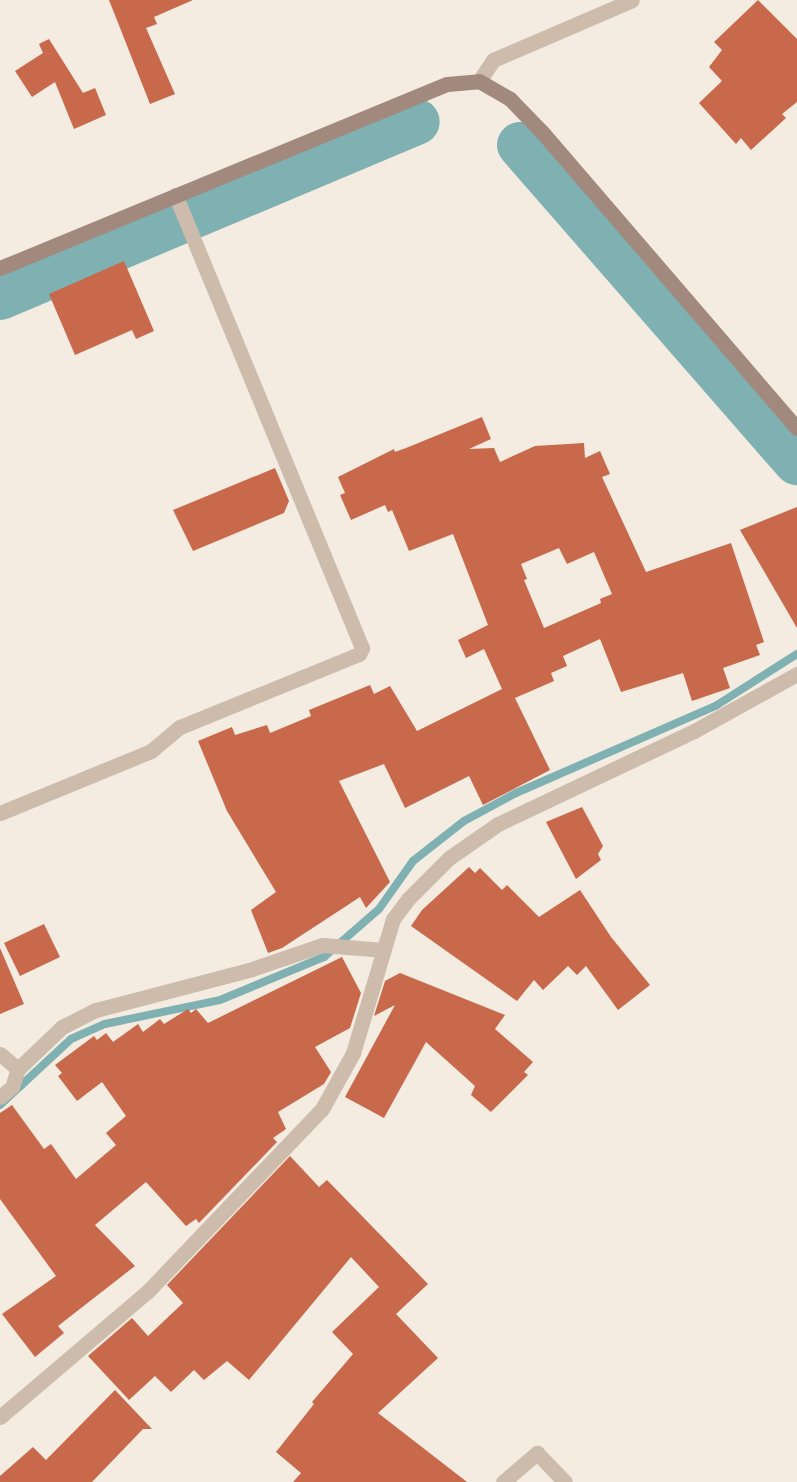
<!DOCTYPE html>
<html>
<head>
<meta charset="utf-8">
<style>
	body { margin:0 }
	#map { position:relative; width:797px; height:1482px; overflow:hidden; background:#f4ebe1; font-family:Mulish,sans-serif }
	div>[style] { position:absolute }
	.stream>* { height:8px; margin:-4px; padding:0 4px; transform-origin:4px; border-radius:4px; background:#7fb0b2 }
	.river>* { height:46px; margin:-23px; padding:0 23px; transform-origin:23px; border-radius:23px; background:#7fb0b2 }
	.building>* { inset:0; background:#c8694b }
	.street>* { height:15px; margin:-7.5px; padding:0 7.5px; transform-origin:7.5px; border-radius:7.5px; background:#cdbbac }
	.secondary>* { height:15px; margin:-7.5px; padding:0 7.5px; transform-origin:7.5px; border-radius:7.5px; background:#a18a7d }
	span { translate:-50% -50%; white-space:nowrap; text-align:center; line-height:1.15; -webkit-text-stroke:4.5px #fbf5ee; paint-order:stroke }
</style>
</head>
<body>
<div id="map">
	<div class="stream">
		<div style="left:0;top:1105px;width:97px;rotate:-42.9deg"></div>
		<div style="left:71px;top:1039px;width:37px;rotate:-24deg"></div>
		<div style="left:105px;top:1024px;width:117px;rotate:-11.8deg"></div>
		<div style="left:220px;top:1000px;width:113px;rotate:-22.5deg"></div>
		<div style="left:324px;top:957px;width:73px;rotate:-41.1deg"></div>
		<div style="left:379px;top:909px;width:59px;rotate:-54.7deg"></div>
		<div style="left:413px;top:861px;width:65px;rotate:-38.1deg"></div>
		<div style="left:464px;top:821px;width:59px;rotate:-28.3deg"></div>
		<div style="left:516px;top:793px;width:219px;rotate:-23.6deg"></div>
		<div style="left:717px;top:705px;width:95px;rotate:-32.5deg"></div>
	</div>
	<div class="river">
		<div style="left:520px;top:145px;width:421px;rotate:48.9deg"></div>
		<div style="left:0;top:297px;width:452px;rotate:-22.8deg"></div>
	</div>
	<div class="building">
		<div style="clip-path:polygon(109px 0,193px 0,154px 17px,157px 24px,146px 28px,175px 94px,150px 104px)"></div>
		<div style="clip-path:polygon(758px 0,797px 39px,797px 102px,782px 114px,786px 118px,751px 150px,741px 138px,736px 144px,699px 103px,722px 81px,709px 67px,722px 50px,714px 42px)"></div>
		<div style="clip-path:polygon(49px 39px,83px 93px,95px 88px,106px 115px,74px 129px,55px 82px,32px 97px,15px 71px,43px 53px,39px 44px)"></div>
		<div style="clip-path:polygon(124px 261px,154px 331px,136px 339px,132px 330px,75px 355px,49px 294px)"></div>
		<div style="clip-path:polygon(evenodd,482px 417px,491px 439px,469px 449px,494px 448px,500px 462px,535px 446px,584px 443px,585px 458px,600px 451px,610px 474px,602px 477px,646px 572px,731px 543px,764px 642px,756px 645px,760px 655px,723px 668px,730px 688px,692px 701px,683px 673px,621px 692px,600px 639px,563px 656px,567px 666px,551px 673px,554px 681px,515px 698px,550px 770px,483px 805px,469px 776px,405px 808px,384px 764px,339px 781px,390px 882px,366px 908px,360px 897px,282px 948px,268px 953px,251px 910px,276px 892px,227px 811px,198px 741px,232px 727px,235px 735px,267px 725px,270px 733px,311px 716px,309px 710px,370px 685px,374px 694px,390px 686px,417px 731px,502px 689px,484px 649px,466px 658px,458px 640px,488px 625px,453px 534px,409px 551px,392px 510px,388px 512px,385px 505px,351px 520px,340px 495px,345px 493px,338px 477px,394px 449px,395px 452px,406px 448px,482px 417px,559px 548px,567px 564px,594px 552px,612px 594px,600px 599px,601px 603px,544px 628px,524px 580px,527px 579px,521px 564px,559px 548px)"></div>
		<div style="clip-path:polygon(275px 468px,289px 501px,284px 513px,193px 551px,173px 510px)"></div>
		<div style="clip-path:polygon(797px 507px,797px 628px,740px 530px)"></div>
		<div style="clip-path:polygon(582px 807px,603px 846px,598px 854px,601px 860px,576px 879px,546px 822px)"></div>
		<div style="clip-path:polygon(469px 867px,475px 873px,480px 868px,502px 890px,507px 885px,539px 917px,580px 890px,611px 937px,650px 985px,618px 1010px,586px 966px,577px 975px,568px 966px,543px 990px,534px 980px,517px 1001px,411px 926px,422px 910px)"></div>
		<div style="clip-path:polygon(44px 924px,60px 957px,20px 976px,4px 943px)"></div>
		<div style="clip-path:polygon(0 948px,24px 1004px,0 1014px)"></div>
		<div style="clip-path:polygon(342px 957px,361px 993px,350px 1028px,315px 1047px,331px 1072px,324px 1084px,278px 1112px,286px 1129px,273px 1138px,277px 1142px,199px 1223px,196px 1219px,186px 1226px,146px 1182px,95px 1225px,135px 1266px,58px 1326px,64px 1333px,35px 1357px,2px 1314px,56px 1276px,0 1199px,0 1113px,12px 1105px,44px 1149px,51px 1144px,76px 1179px,116px 1145px,106px 1133px,126px 1116px,102px 1082px,77px 1101px,58px 1076px,62px 1073px,55px 1065px,94px 1036px,97px 1040px,106px 1033px,113px 1042px,138px 1024px,143px 1032px,160px 1019px,164px 1024px,188px 1009px,191px 1013px,196px 1009px,208px 1023px)"></div>
		<div style="clip-path:polygon(400px 973px,505px 1015px,495px 1029px,533px 1062px,524px 1072px,528px 1075px,491px 1112px,471px 1095px,475px 1086px,426px 1042px,384px 1118px,345px 1097px,395px 1005px,374px 1016px,385px 981px)"></div>
		<div style="clip-path:polygon(290px 1156px,319px 1187px,327px 1180px,428px 1284px,396px 1314px,438px 1358px,378px 1413px,467px 1482px,293px 1482px,301px 1473px,276px 1452px,314px 1404px,312px 1402px,353px 1354px,332px 1332px,379px 1287px,351px 1257px,249px 1380px,227px 1361px,204px 1380px,194px 1370px,171px 1392px,155px 1376px,129px 1400px,88px 1356px,132px 1318px,148px 1336px,183px 1303px,167px 1285px)"></div>
		<div style="clip-path:polygon(115px 1390px,152px 1429px,143px 1429px,92px 1482px,0 1482px,0 1476px,33px 1447px,46px 1460px)"></div>
	</div>
	<div class="street">
		<div style="left:479px;top:81px;width:25px;rotate:-56deg"></div>
		<div style="left:493px;top:60px;width:151px;rotate:-23.3deg"></div>
		<div style="left:0;top:813px;width:163px;rotate:-22.3deg"></div>
		<div style="left:151px;top:751px;width:38px;rotate:-40deg"></div>
		<div style="left:180px;top:727px;width:193px;rotate:-22.2deg"></div>
		<div style="left:359px;top:654px;width:7px;rotate:-63deg"></div>
		<div style="left:362px;top:648px;width:490px;rotate:-112.4deg"></div>
		<div style="left:0;top:1054px;width:23px;rotate:40deg"></div>
		<div style="left:0;top:1097px;width:16px;rotate:-40deg"></div>
		<div style="left:12px;top:1087px;width:19px;rotate:-72deg"></div>
		<div style="left:18px;top:1069px;width:61px;rotate:-43.7deg"></div>
		<div style="left:62px;top:1027px;width:38px;rotate:-27deg"></div>
		<div style="left:96px;top:1010px;width:161px;rotate:-14.7deg"></div>
		<div style="left:252px;top:969px;width:74px;rotate:-18.9deg"></div>
		<div style="left:322px;top:945px;width:62px;rotate:4.6deg"></div>
		<div style="left:0;top:1417px;width:193px;rotate:-40.4deg"></div>
		<div style="left:147px;top:1292px;width:253px;rotate:-46.3deg"></div>
		<div style="left:322px;top:1109px;width:64px;rotate:-61deg"></div>
		<div style="left:353px;top:1053px;width:140px;rotate:-73.4deg"></div>
		<div style="left:393px;top:919px;width:25px;rotate:-53deg"></div>
		<div style="left:408px;top:899px;width:58px;rotate:-45deg"></div>
		<div style="left:449px;top:858px;width:60px;rotate:-34.8deg"></div>
		<div style="left:498px;top:824px;width:217px;rotate:-25.4deg"></div>
		<div style="left:694px;top:731px;width:118px;rotate:-29deg"></div>
		<div style="left:503px;top:1482px;width:45px;rotate:-40.5deg"></div>
		<div style="left:537px;top:1453px;width:40px;rotate:46deg"></div>
	</div>
	<div class="secondary">
		<div style="left:0;top:268px;width:483px;rotate:-22.4deg"></div>
		<div style="left:447px;top:84px;width:32px;rotate:-5deg"></div>
		<div style="left:479px;top:81px;width:36px;rotate:30deg"></div>
		<div style="left:510px;top:99px;width:46px;rotate:45.9deg"></div>
		<div style="left:542px;top:132px;width:391px;rotate:49.3deg"></div>
	</div>
</div>
</body>
</html>
